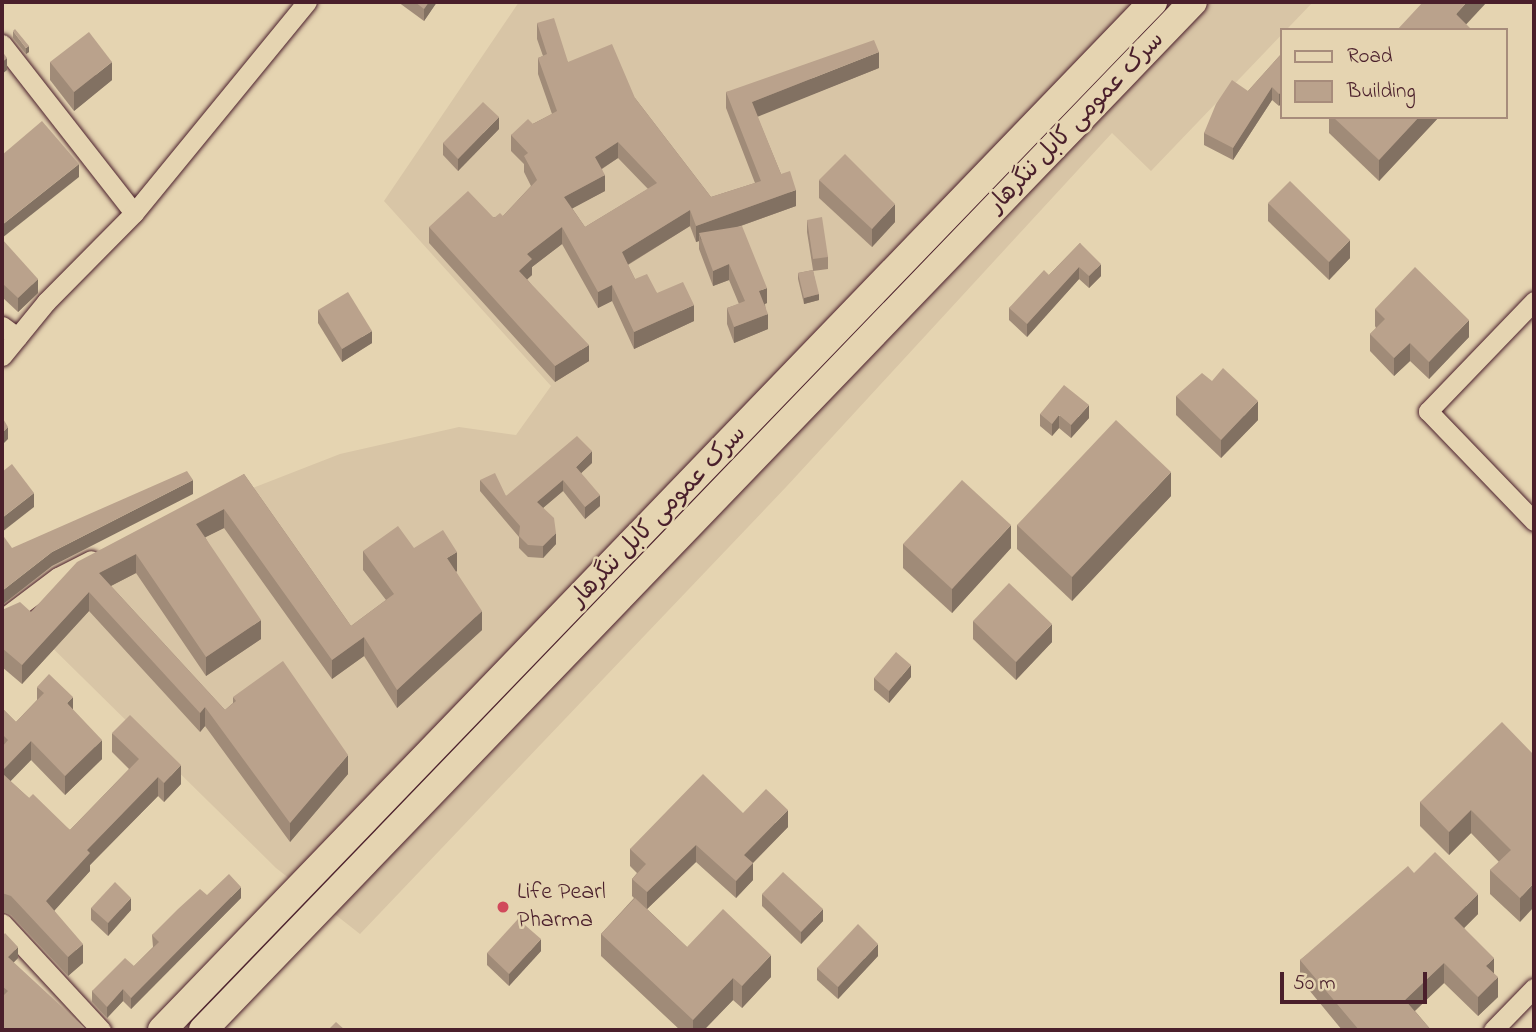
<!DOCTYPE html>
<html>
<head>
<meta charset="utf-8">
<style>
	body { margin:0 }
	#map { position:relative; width:1536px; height:1032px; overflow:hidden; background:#e5d4b1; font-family:"Indie Flower","Playpen Sans Arabic",sans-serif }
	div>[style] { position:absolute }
	.built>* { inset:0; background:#d8c5a6 }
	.roads { filter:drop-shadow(0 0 2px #4a1f2b) drop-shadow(0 0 2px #4a1f2b) }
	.minor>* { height:19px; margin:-9.5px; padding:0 9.5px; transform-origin:9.5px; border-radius:9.5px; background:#e5d4b1 }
	.highway>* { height:28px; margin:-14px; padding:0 14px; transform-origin:14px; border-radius:14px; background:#e5d4b1 }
	.wall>* { inset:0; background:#a08b78 }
	.shaded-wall>* { inset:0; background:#827162 }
	.building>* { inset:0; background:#baa28c }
	.dots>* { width:19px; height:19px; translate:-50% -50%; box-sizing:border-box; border:4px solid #e5d4b1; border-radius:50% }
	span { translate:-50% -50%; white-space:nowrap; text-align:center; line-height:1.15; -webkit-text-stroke:5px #e5d4b1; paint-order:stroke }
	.street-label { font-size:24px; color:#4a1f2b }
	.poi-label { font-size:24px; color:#4a1f2b }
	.left { translate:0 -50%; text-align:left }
	.frame { position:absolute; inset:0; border:4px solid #4a1f2b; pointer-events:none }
	.legend { position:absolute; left:1280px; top:28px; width:228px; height:91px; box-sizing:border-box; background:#e5d4b1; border:2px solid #a78c7b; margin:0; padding:9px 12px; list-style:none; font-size:21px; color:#4a1f2b }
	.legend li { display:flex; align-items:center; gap:14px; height:35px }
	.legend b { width:35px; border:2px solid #a78c7b }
	.scale { position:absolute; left:1280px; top:972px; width:147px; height:32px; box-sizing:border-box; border:4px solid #4a1f2b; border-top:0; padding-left:9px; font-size:21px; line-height:24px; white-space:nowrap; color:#4a1f2b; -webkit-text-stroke:5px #e5d4b1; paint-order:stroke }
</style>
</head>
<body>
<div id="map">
	<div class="built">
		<div style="clip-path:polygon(519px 2px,1313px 2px,1151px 171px,1112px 133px,787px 486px,360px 934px,276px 868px,17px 613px,209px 505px,340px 454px,459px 427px,516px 435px,551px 386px,384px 201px)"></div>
	</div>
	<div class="roads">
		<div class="minor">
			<div style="left:2px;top:44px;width:214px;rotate:52deg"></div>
			<div style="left:1534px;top:301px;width:153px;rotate:133.9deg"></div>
			<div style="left:1428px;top:411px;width:153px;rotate:46.1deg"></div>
			<div style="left:2px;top:326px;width:19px;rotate:36deg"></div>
			<div style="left:2px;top:356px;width:70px;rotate:-50.8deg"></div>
			<div style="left:46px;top:302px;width:125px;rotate:-45.3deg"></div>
			<div style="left:134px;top:213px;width:273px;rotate:-50.7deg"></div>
			<div style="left:2px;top:619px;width:70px;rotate:-36.9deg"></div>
			<div style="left:58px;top:577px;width:37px;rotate:-27deg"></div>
			<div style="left:2px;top:923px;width:146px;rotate:47.2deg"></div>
			<div style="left:1493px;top:1030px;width:59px;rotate:-45.7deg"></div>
		</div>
		<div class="highway">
			<div style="left:162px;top:1030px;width:1428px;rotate:-46.05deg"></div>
			<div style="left:203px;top:1030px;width:1427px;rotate:-46.08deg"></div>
		</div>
	</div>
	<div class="wall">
		<div style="clip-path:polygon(398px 2px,437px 2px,424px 21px)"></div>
		<div style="clip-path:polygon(evenodd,537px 23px,568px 62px,635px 98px,711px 197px,755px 183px,726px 108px,726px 92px,879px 68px,757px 116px,781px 174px,796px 206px,738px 227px,767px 303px,765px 304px,768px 329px,734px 343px,727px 324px,727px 308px,739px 304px,729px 280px,713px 286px,699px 249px,699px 241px,696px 242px,690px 226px,628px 265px,635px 279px,657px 293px,694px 321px,634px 349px,612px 301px,598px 308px,562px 244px,532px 267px,532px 275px,527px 279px,589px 361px,555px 382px,429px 243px,429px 227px,503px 216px,531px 186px,524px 172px,524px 164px,511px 151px,511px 135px,552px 114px,538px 74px,538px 58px,543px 56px,537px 39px,537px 23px,618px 158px,648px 189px,585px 227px,572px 208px,605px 191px,602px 169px,618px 158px)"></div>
		<div style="clip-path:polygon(13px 31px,29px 52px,26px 54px,13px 38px)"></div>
		<div style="clip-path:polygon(1282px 53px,1279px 106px,1272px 100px,1233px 160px,1204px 145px,1204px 133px,1248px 91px)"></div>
		<div style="clip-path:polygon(50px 62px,112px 80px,74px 111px,50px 80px)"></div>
		<div style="clip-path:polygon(1329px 117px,1439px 117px,1379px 181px,1329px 133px)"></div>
		<div style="clip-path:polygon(499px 129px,458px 171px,443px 155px,443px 143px)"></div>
		<div style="clip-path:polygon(819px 180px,895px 222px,872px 247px,819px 198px)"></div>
		<div style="clip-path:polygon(1268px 203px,1350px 258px,1329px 280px,1268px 221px)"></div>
		<div style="clip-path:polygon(807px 220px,828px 257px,828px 269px,813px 271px,819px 300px,804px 304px,798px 279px,798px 273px,813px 270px,807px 232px)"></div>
		<div style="clip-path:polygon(2px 239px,38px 293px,18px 312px,2px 297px)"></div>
		<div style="clip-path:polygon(1080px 243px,1101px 276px,1089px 288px,1079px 279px,1027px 337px,1009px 320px,1009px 308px,1049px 275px)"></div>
		<div style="clip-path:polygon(1375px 309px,1469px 337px,1429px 379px,1410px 361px,1394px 376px,1370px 351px,1370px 334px,1376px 328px,1375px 326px)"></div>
		<div style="clip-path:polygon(318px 310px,372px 343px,342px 362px,318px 323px)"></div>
		<div style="clip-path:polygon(1176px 396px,1258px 420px,1221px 458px,1176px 415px)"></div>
		<div style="clip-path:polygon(1040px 414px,1089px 418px,1071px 438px,1059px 428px,1052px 436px,1040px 426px)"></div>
		<div style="clip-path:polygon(592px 463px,581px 473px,600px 506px,585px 519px,563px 491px,543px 508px,556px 544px,543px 558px,528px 557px,519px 548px,519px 537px,480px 491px,480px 480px,506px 496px)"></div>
		<div style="clip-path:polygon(244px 474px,351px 626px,386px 600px,363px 570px,363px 551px,414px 548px,457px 571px,456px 572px,482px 630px,397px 708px,364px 656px,332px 679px,224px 528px,205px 537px,261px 639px,206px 676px,136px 573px,111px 586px,225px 710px,233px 703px,233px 697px,348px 774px,290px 842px,205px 726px,200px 732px,89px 611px,22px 684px,2px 667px,2px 610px,31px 612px)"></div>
		<div style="clip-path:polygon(1171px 496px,1072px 601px,1017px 549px,1017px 525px)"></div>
		<div style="clip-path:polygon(903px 544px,1011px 548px,952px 613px,903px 568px)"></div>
		<div style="clip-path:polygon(973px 621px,1052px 642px,1016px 680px,973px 639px)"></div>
		<div style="clip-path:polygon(911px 677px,889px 703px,874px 690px,874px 678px)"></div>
		<div style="clip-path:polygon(37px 687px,73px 710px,102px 759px,65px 795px,31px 760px,10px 781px,29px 798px,70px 830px,129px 769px,112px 752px,112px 733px,181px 784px,164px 802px,158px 796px,90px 865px,90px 871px,54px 910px,83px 963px,68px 976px,11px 915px,2px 912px,2px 708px,16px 722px,37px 700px)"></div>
		<div style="clip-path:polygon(1534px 755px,1520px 922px,1490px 894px,1490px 870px,1499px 862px,1471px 833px,1449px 855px,1420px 826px,1420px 802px)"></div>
		<div style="clip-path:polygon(743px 813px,788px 827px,753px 863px,753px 880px,736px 898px,696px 862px,647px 909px,687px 947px,771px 977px,742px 1008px,733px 1000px,704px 1030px,680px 1030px,601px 956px,601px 934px,634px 898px,632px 896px,632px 879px,637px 873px,630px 866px,630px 849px)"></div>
		<div style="clip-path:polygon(1414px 873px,1478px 914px,1464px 928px,1494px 974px,1498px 997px,1478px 1016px,1444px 983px,1415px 1011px,1431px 1030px,1342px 1030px,1300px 979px,1300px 960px)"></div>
		<div style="clip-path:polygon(762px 894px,823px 921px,801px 944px,762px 906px)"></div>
		<div style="clip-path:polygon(207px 895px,241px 898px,131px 1009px,123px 1001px,107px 1018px,92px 1002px,92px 991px,134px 966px,153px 947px,152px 935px)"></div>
		<div style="clip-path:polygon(91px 908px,131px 910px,108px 936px,91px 920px)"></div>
		<div style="clip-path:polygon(2px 937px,18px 958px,14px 962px,2px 1030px)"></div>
		<div style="clip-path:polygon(541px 951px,509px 986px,487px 965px,487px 953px)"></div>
		<div style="clip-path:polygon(878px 956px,838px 999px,817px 980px,817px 968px)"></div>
	</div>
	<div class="shaded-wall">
		<div style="clip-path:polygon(429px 2px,437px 2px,424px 21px,424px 9px)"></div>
		<div style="clip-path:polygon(1467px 2px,1487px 2px,1461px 30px,1456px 14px)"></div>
		<div style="clip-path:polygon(29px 46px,29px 52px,26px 54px,26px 48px)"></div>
		<div style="clip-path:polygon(879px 52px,879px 68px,752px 119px,752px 102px)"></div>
		<div style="clip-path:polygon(7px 58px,7px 70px,2px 74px,2px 62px)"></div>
		<div style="clip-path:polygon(112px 62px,112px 80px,74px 111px,74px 92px)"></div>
		<div style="clip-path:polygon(1272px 87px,1272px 100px,1233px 160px,1233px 148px)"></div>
		<div style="clip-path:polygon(1282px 91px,1282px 103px,1279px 106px,1279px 94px)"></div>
		<div style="clip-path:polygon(499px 117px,499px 129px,458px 171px,458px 159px)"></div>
		<div style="clip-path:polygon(1419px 117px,1439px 117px,1379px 181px,1379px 160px)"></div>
		<div style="clip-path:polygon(618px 142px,618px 158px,595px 173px,595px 157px)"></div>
		<div style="clip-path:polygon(79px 164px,79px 177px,2px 238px,2px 225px)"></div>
		<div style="clip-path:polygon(605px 175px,605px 191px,564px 213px,564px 197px)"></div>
		<div style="clip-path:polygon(796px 190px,796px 206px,701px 240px,699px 233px,699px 241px,696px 242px,696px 226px)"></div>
		<div style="clip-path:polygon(895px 204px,895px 222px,872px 247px,872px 229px)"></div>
		<div style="clip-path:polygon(690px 210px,690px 226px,622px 268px,622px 252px)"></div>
		<div style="clip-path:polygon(562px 227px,562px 244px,532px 267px,532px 275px,519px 287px,519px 271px,527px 254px)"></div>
		<div style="clip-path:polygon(1350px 240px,1350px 258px,1329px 280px,1329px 262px)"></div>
		<div style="clip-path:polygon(729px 264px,729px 280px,713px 286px,713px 271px)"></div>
		<div style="clip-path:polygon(1101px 264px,1101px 276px,1089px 288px,1089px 276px)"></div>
		<div style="clip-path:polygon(1079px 267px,1079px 279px,1027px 337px,1027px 324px)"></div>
		<div style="clip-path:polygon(38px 279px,38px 293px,18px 312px,18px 298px)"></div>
		<div style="clip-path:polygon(612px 285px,612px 301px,598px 308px,598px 292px)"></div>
		<div style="clip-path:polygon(767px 288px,767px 303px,759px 306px,759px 291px)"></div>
		<div style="clip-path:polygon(819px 294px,819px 300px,804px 304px,804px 298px)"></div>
		<div style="clip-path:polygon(694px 305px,694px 321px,634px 349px,634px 332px)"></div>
		<div style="clip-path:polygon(768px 314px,768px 329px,734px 343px,734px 327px)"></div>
		<div style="clip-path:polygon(1469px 320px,1469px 337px,1429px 379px,1429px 362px)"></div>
		<div style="clip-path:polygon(372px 331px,372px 343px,342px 362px,342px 349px)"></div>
		<div style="clip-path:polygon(1410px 343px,1410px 361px,1394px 376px,1394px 358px)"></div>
		<div style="clip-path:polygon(589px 345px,589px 361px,555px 382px,555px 366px)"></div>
		<div style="clip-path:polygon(1258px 401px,1258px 420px,1221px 458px,1221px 440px)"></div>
		<div style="clip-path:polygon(1089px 405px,1089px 418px,1071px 438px,1071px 425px)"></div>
		<div style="clip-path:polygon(1059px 415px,1059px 428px,1052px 436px,1052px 424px)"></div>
		<div style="clip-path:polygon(8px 427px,8px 439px,2px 445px,2px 433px)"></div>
		<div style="clip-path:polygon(592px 451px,592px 463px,576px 478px,576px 467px)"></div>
		<div style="clip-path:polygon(1171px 472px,1171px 496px,1072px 601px,1072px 577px)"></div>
		<div style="clip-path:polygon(193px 480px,193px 494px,52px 566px,2px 605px,2px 591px,52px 552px)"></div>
		<div style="clip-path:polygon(563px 480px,563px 491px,537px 513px,537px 502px)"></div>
		<div style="clip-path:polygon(34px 493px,34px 507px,2px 532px,2px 518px)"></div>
		<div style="clip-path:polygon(600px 495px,600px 506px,585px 519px,585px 507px)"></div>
		<div style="clip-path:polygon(224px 509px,224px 528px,196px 542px,196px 524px)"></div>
		<div style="clip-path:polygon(1011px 525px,1011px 548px,952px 613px,952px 589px)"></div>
		<div style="clip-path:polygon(556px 533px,556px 544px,543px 558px,543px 546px)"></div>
		<div style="clip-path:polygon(457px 552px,457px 571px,447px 577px,447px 558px)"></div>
		<div style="clip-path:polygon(136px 554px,136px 573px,99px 592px,99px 573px)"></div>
		<div style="clip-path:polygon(89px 592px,89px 611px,22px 684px,22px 665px)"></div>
		<div style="clip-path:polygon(482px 611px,482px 630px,397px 708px,397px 690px)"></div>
		<div style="clip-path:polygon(261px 620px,261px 639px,206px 676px,206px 657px)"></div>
		<div style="clip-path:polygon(1052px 624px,1052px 642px,1016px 680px,1016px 662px)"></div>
		<div style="clip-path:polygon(364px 637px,364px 656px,332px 679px,332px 660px)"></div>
		<div style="clip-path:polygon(911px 665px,911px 677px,889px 703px,889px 691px)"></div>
		<div style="clip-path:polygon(73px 697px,73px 715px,67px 703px)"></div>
		<div style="clip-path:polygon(205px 707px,205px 726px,200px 732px,200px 713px)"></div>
		<div style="clip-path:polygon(102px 740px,102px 759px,65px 795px,65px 776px)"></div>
		<div style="clip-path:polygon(31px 741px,31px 760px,2px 790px,2px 771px)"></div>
		<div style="clip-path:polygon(348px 755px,348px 774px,290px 842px,290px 823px)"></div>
		<div style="clip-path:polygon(181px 765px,181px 784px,164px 802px,164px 783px)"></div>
		<div style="clip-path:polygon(158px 777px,158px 796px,90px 865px,90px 871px,46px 920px,46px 901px,87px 850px)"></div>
		<div style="clip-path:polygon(788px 810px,788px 827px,744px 872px,744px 855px)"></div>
		<div style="clip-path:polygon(1471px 810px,1471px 833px,1449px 855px,1449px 832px)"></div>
		<div style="clip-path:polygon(696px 845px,696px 862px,647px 909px,647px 892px)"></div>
		<div style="clip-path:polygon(753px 863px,753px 880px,736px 898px,736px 881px)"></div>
		<div style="clip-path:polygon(1534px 883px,1534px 907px,1520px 922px,1520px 898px)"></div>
		<div style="clip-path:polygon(241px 887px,241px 898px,131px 1009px,131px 998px)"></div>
		<div style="clip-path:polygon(1478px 894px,1478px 914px,1454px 938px,1454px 918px)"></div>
		<div style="clip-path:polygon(131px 898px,131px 910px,108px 936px,108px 923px)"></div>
		<div style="clip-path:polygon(823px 909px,823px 921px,801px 944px,801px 932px)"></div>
		<div style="clip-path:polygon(541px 939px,541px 951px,509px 986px,509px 974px)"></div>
		<div style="clip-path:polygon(83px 944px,83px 963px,68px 976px,68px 957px)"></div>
		<div style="clip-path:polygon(878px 944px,878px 956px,838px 999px,838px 987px)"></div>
		<div style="clip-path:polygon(18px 947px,18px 958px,8px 968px,8px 957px)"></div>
		<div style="clip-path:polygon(771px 955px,771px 977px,742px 1008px,742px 986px)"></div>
		<div style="clip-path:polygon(1494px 958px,1494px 977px,1486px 966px)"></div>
		<div style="clip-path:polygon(1444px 963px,1444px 983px,1405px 1020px,1405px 1000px)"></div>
		<div style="clip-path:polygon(1498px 977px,1498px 997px,1478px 1016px,1478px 997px)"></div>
		<div style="clip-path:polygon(733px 978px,733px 1000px,704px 1030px,693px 1030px,693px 1020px)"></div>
		<div style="clip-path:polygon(123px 989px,123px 1001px,107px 1018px,107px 1007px)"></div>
	</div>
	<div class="building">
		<div style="clip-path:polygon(415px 2px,429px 2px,424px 9px)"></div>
		<div style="clip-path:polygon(1423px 2px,1467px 2px,1456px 14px,1472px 30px,1397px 30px)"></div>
		<div style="clip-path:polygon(evenodd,554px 18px,568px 62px,612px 44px,635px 98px,711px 197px,761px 181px,726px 92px,874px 40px,879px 52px,752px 102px,781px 174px,790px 171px,796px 190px,696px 226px,690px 210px,622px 252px,635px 279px,647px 274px,657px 293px,683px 282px,694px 305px,634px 332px,612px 285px,598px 292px,562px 227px,527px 254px,532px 259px,519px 271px,589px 345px,555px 366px,429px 227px,468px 191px,494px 218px,500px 213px,503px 216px,537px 180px,524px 156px,528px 153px,511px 135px,528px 119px,533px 124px,557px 111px,538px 58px,547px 54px,537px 23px,554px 18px,618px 142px,657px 183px,585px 227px,564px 197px,605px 175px,595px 157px,618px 142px)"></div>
		<div style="clip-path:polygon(15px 29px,29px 46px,26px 48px,13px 31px)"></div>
		<div style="clip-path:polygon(89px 32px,112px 62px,74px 92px,50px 62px)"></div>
		<div style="clip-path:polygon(2px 51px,7px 58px,2px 62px)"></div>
		<div style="clip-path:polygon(1282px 53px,1282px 91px,1279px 94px,1272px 87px,1233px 148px,1204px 133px,1216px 104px,1232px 80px,1248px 91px)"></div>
		<div style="clip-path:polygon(483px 102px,499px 117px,458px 159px,443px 143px)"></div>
		<div style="clip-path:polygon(1333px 117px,1419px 117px,1379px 160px)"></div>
		<div style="clip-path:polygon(42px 121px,79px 164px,2px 225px,2px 155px)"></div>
		<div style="clip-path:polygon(845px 154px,895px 204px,872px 229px,819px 180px)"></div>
		<div style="clip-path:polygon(1290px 181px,1350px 240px,1329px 262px,1268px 203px)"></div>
		<div style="clip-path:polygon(822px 217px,828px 257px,813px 259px,807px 220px)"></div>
		<div style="clip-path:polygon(742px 226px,767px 288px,759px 291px,768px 314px,734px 327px,727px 308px,745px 301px,729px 264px,713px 271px,699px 233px)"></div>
		<div style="clip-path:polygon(2px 239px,38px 279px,18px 298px,2px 283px)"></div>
		<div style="clip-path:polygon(1080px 243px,1101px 264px,1089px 276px,1079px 267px,1027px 324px,1009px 308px,1044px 270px,1049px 275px)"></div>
		<div style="clip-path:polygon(1415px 267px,1469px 320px,1429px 362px,1410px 343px,1394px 358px,1370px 334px,1385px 319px,1375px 309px)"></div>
		<div style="clip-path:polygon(813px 270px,819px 294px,804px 298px,798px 273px)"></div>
		<div style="clip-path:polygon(348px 292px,372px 331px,342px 349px,318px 310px)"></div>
		<div style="clip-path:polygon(1223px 368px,1258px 401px,1221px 440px,1176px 396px,1202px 373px,1212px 381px)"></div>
		<div style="clip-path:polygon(1064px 385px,1089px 405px,1071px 425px,1059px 415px,1052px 424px,1040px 414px)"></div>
		<div style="clip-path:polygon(2px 417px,8px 427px,2px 433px)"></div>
		<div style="clip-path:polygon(1116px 420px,1171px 472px,1072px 577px,1017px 525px)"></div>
		<div style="clip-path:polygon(577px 436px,592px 451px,576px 467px,600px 495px,585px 507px,563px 480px,537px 502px,554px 518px,556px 533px,543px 546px,528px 545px,519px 536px,520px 526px,480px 480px,495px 473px,506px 496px)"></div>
		<div style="clip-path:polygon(12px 464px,34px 493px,2px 518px,2px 472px)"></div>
		<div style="clip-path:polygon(187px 471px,193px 480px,52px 552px,2px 591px,2px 534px,12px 548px)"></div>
		<div style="clip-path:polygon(244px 474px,351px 626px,394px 594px,363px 551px,398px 526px,414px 548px,443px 530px,457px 552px,447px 558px,482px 611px,397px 690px,364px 637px,332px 660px,224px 509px,196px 524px,261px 620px,206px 657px,136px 554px,99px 573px,225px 710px,236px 701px,233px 697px,283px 661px,348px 755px,290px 823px,205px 707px,200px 713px,89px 592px,22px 665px,2px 648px,2px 610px,20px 602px,31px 612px,77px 562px)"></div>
		<div style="clip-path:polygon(962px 480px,1011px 525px,952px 589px,903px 544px)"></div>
		<div style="clip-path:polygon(1009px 583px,1052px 624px,1016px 662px,973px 621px)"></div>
		<div style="clip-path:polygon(896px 652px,911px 665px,889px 691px,874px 678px)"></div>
		<div style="clip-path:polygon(49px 674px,73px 697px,67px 703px,102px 740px,65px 776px,31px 741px,2px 771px,2px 747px,8px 740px,2px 734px,2px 708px,16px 722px,44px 693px,37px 687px)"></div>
		<div style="clip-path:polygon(130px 715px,181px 765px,164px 783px,158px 777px,87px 850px,90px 853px,46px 901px,83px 944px,68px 957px,11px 896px,2px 893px,2px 821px,4px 819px,2px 817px,2px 773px,29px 798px,33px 794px,70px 830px,139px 759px,112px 733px)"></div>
		<div style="clip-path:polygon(1502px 722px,1534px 755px,1534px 883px,1520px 898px,1490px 870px,1511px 850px,1471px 810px,1449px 832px,1420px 802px)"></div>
		<div style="clip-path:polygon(703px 774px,743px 813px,766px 789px,788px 810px,744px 855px,753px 863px,736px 881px,696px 845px,647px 892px,632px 879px,646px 864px,630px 849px)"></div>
		<div style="clip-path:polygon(1435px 852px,1478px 894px,1454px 918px,1494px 958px,1486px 966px,1498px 977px,1478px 997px,1444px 963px,1405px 1000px,1431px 1030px,1359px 1030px,1300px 960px,1408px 866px,1414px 873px)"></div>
		<div style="clip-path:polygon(783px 872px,823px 909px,801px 932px,762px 894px)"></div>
		<div style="clip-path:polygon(229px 874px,241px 887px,131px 998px,123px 989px,107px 1007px,92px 991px,125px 958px,134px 966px,159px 942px,152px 935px,178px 909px,200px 889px,207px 895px)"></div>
		<div style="clip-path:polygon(115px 882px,131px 898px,108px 923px,91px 908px)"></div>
		<div style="clip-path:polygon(635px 898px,687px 947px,723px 909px,771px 955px,742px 986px,733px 978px,693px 1020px,601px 934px)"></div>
		<div style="clip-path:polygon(518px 919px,541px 939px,509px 974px,487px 953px)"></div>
		<div style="clip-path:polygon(858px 924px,878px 944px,838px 987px,817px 968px)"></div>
		<div style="clip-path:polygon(5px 933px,18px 947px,8px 957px,87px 1030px,2px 1030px,2px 997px,8px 991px,2px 986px,2px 937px)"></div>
		<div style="clip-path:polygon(336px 1022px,345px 1030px,328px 1030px)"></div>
	</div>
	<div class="dots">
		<div style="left:503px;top:907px;background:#d1495b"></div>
	</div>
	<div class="street-label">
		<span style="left:1077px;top:123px;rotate:-46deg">سرک عمومی کابل ننگرهار</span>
		<span style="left:659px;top:517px;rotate:-46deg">سرک عمومی کابل ننگرهار</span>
	</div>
	<div class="poi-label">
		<span class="left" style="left:517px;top:907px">Life Pearl<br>Pharma</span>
	</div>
	<div class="frame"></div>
	<ul class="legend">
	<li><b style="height:9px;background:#e5d4b1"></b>Road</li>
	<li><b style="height:19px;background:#baa28c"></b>Building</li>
	</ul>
	<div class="scale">50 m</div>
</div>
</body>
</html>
